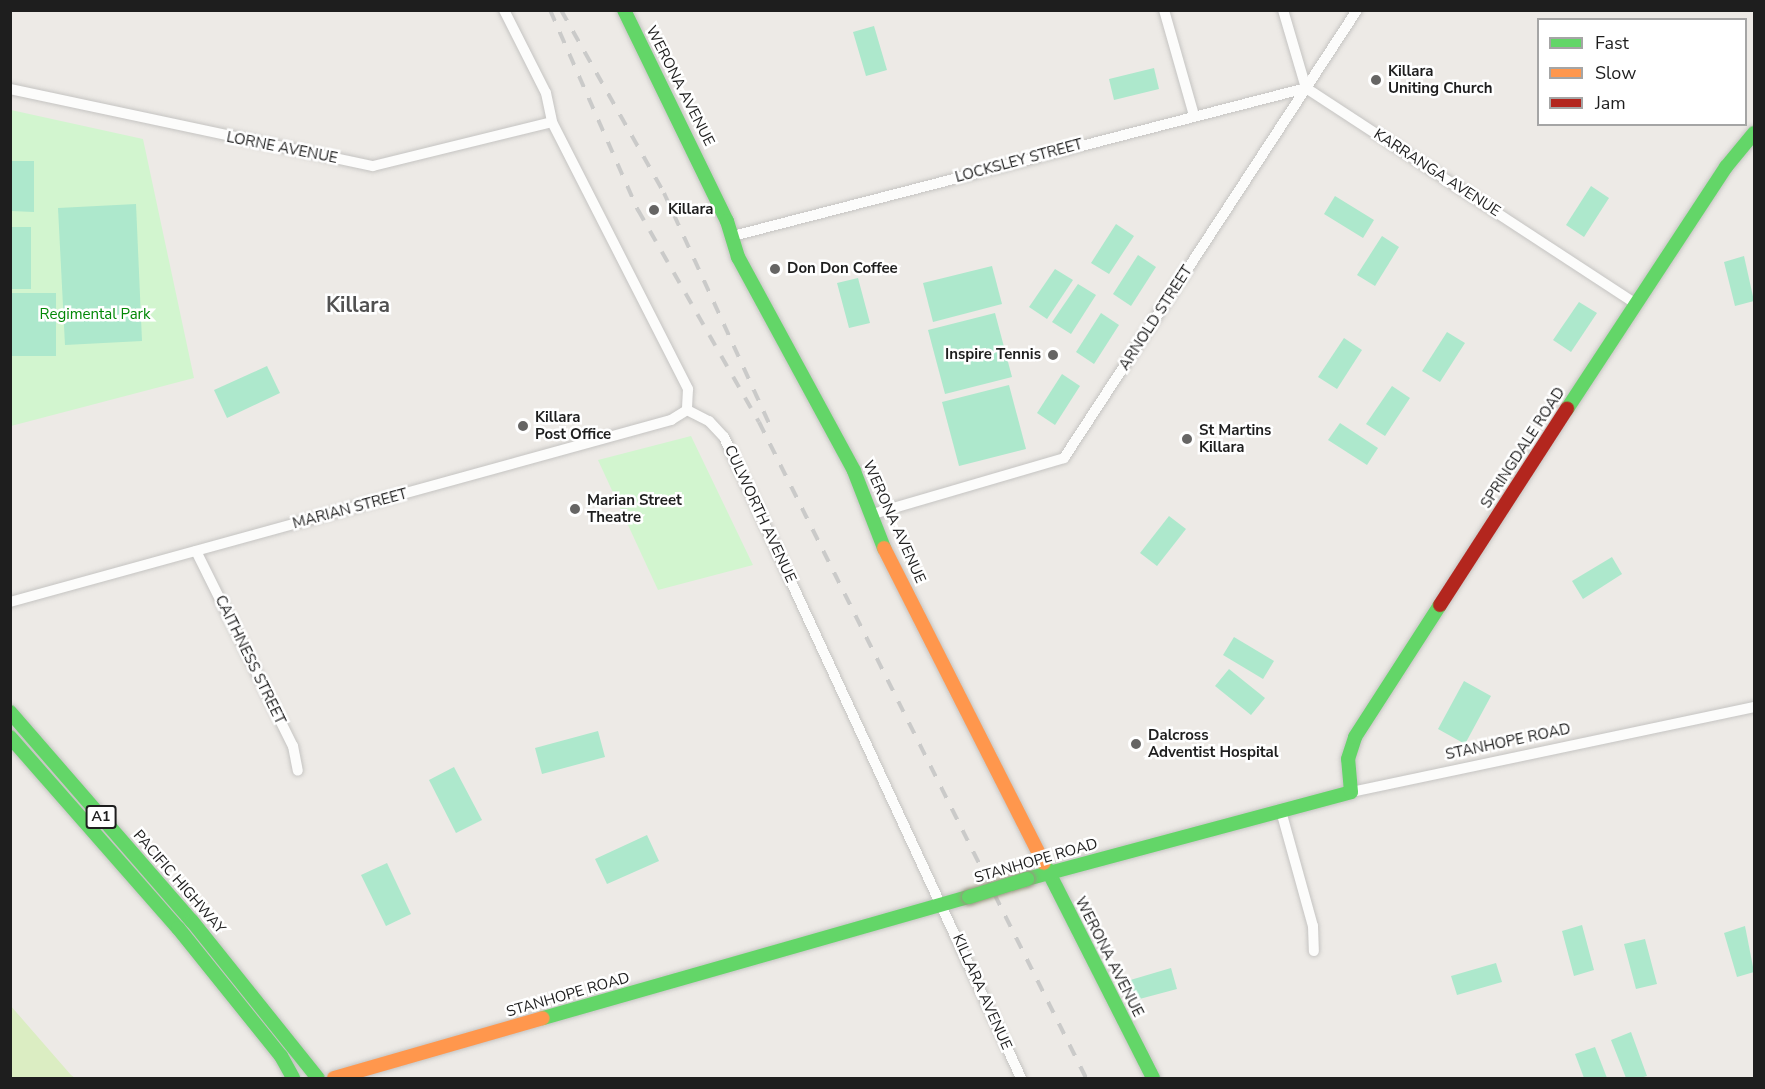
<!DOCTYPE html>
<html>
<head>
<meta charset="utf-8">
<style>
	body { margin:0 }
	#map { position:relative; width:1765px; height:1089px; overflow:hidden; background:#edeae6; font-family:"Nunito Sans",sans-serif }
	div>[style] { position:absolute }
	.grass>* { inset:0; background:#dbedc2 }
	.park>* { inset:0; background:#d2f5cf }
	.pitch>* { inset:0; background:#ade8cc }
	.roads { filter:drop-shadow(0 0 2px #c5c4c2) drop-shadow(0 0 2px #c5c4c2) }
	.street>* { height:10px; margin:-5px; padding:0 5px; transform-origin:5px; border-radius:5px; background:#fcfcfb }
	.fast>* { height:14px; margin:-7px; padding:0 7px; transform-origin:7px; border-radius:7px; background:#63d668 }
	.slow>* { height:14px; margin:-7px; padding:0 7px; transform-origin:7px; border-radius:7px; background:#ff974d }
	.jam>* { height:14px; margin:-7px; padding:0 7px; transform-origin:7px; border-radius:7px; background:#b3261e }
	.rail>* { height:4px; margin-top:-2px; transform-origin:0; background:repeating-linear-gradient(90deg,#cacac9 0 12px,transparent 0 24px) }
	.bridges { filter:drop-shadow(0 0 2px #97967e) drop-shadow(0 0 2px #97967e) }
	.fast-bridge>* { height:14px; margin:-7px; padding:0 7px; transform-origin:7px; border-radius:7px; background:#63d668 }
	.dots>* { width:16px; height:16px; translate:-50% -50%; box-sizing:border-box; border:3px solid #fff; border-radius:50% }
	span { translate:-50% -50%; white-space:nowrap; text-align:center; line-height:1.15; -webkit-text-stroke:5px #fff; paint-order:stroke }
	.shield-label span { padding:2px 4px; background:#fff; border:2px solid; border-radius:4px; -webkit-text-stroke-width:0 }
	.shield-label { font-size:14px; color:#1e1e1e; font-weight:700 }
	.poi-label { font-size:15px; color:#1e1e1e; font-weight:700 }
	.left { translate:0 -50%; text-align:left }
	.right { translate:-100% -50%; text-align:right }
	.street-label { font-size:15px; color:#1e1e1e }
	.park-label { font-size:15px; color:#018705 }
	.district-label { font-size:21px; color:#515151; font-weight:700 }
	.frame { position:absolute; inset:0; border:12px solid #1e1e1e; pointer-events:none }
	.legend { position:absolute; left:1537px; top:18px; width:210px; height:108px; box-sizing:border-box; background:#fff; border:2px solid #a5a5a5; margin:0; padding:8px 10px; list-style:none; font-size:18px; color:#1e1e1e }
	.legend li { display:flex; align-items:center; gap:12px; height:30px }
	.legend b { width:30px; border:2px solid #a5a5a5 }
</style>
</head>
<body>
<div id="map">
	<div class="grass">
		<div style="clip-path:polygon(10px 1005px,71px 1075px,75px 1078px,11px 1078px)"></div>
	</div>
	<div class="park">
		<div style="clip-path:polygon(11px 110px,143px 139px,194px 378px,11px 426px)"></div>
		<div style="clip-path:polygon(691px 436px,753px 565px,658px 590px,598px 460px)"></div>
	</div>
	<div class="pitch">
		<div style="clip-path:polygon(874px 26px,887px 70px,866px 76px,853px 32px)"></div>
		<div style="clip-path:polygon(1154px 68px,1159px 89px,1114px 100px,1109px 79px)"></div>
		<div style="clip-path:polygon(11px 161px,34px 161px,34px 212px,11px 211px)"></div>
		<div style="clip-path:polygon(1591px 186px,1609px 198px,1584px 237px,1566px 225px)"></div>
		<div style="clip-path:polygon(1335px 196px,1374px 220px,1363px 238px,1324px 214px)"></div>
		<div style="clip-path:polygon(136px 204px,142px 341px,65px 345px,58px 208px)"></div>
		<div style="clip-path:polygon(1116px 224px,1134px 236px,1109px 274px,1091px 263px)"></div>
		<div style="clip-path:polygon(11px 227px,31px 227px,31px 289px,11px 289px)"></div>
		<div style="clip-path:polygon(1382px 236px,1399px 247px,1375px 286px,1357px 275px)"></div>
		<div style="clip-path:polygon(1138px 255px,1156px 267px,1131px 306px,1113px 294px)"></div>
		<div style="clip-path:polygon(1744px 256px,1754px 301px,1735px 306px,1724px 262px)"></div>
		<div style="clip-path:polygon(992px 266px,1002px 304px,933px 322px,923px 283px)"></div>
		<div style="clip-path:polygon(1055px 269px,1073px 280px,1047px 319px,1029px 307px)"></div>
		<div style="clip-path:polygon(858px 278px,870px 323px,849px 328px,837px 283px)"></div>
		<div style="clip-path:polygon(1078px 284px,1096px 295px,1071px 334px,1052px 322px)"></div>
		<div style="clip-path:polygon(11px 293px,56px 293px,56px 356px,11px 356px)"></div>
		<div style="clip-path:polygon(1579px 302px,1597px 313px,1571px 352px,1553px 340px)"></div>
		<div style="clip-path:polygon(995px 313px,1012px 377px,945px 394px,928px 330px)"></div>
		<div style="clip-path:polygon(1101px 313px,1119px 325px,1094px 364px,1076px 352px)"></div>
		<div style="clip-path:polygon(1447px 332px,1465px 343px,1440px 382px,1422px 371px)"></div>
		<div style="clip-path:polygon(1344px 338px,1362px 350px,1337px 389px,1318px 377px)"></div>
		<div style="clip-path:polygon(267px 366px,280px 393px,227px 418px,214px 390px)"></div>
		<div style="clip-path:polygon(1062px 374px,1080px 386px,1055px 425px,1037px 413px)"></div>
		<div style="clip-path:polygon(1009px 385px,1026px 449px,959px 466px,942px 402px)"></div>
		<div style="clip-path:polygon(1392px 386px,1410px 398px,1385px 436px,1366px 424px)"></div>
		<div style="clip-path:polygon(1340px 423px,1378px 448px,1367px 465px,1328px 440px)"></div>
		<div style="clip-path:polygon(1169px 516px,1186px 529px,1157px 566px,1140px 553px)"></div>
		<div style="clip-path:polygon(1612px 557px,1622px 574px,1583px 599px,1572px 581px)"></div>
		<div style="clip-path:polygon(1234px 637px,1274px 661px,1263px 679px,1223px 655px)"></div>
		<div style="clip-path:polygon(1229px 669px,1265px 698px,1251px 715px,1215px 686px)"></div>
		<div style="clip-path:polygon(1464px 681px,1491px 696px,1465px 744px,1438px 729px)"></div>
		<div style="clip-path:polygon(598px 731px,605px 757px,542px 774px,535px 748px)"></div>
		<div style="clip-path:polygon(454px 767px,482px 820px,456px 833px,429px 780px)"></div>
		<div style="clip-path:polygon(647px 835px,659px 861px,607px 884px,595px 859px)"></div>
		<div style="clip-path:polygon(387px 863px,411px 914px,386px 926px,361px 875px)"></div>
		<div style="clip-path:polygon(1582px 925px,1594px 970px,1574px 976px,1562px 931px)"></div>
		<div style="clip-path:polygon(1745px 926px,1754px 972px,1737px 977px,1724px 933px)"></div>
		<div style="clip-path:polygon(1645px 939px,1657px 984px,1636px 989px,1624px 944px)"></div>
		<div style="clip-path:polygon(1496px 963px,1502px 982px,1457px 995px,1451px 976px)"></div>
		<div style="clip-path:polygon(1171px 968px,1177px 989px,1132px 1001px,1127px 981px)"></div>
		<div style="clip-path:polygon(1631px 1032px,1647px 1076px,1640px 1078px,1626px 1078px,1611px 1040px)"></div>
		<div style="clip-path:polygon(1595px 1047px,1607px 1078px,1584px 1078px,1575px 1054px)"></div>
	</div>
	<div class="roads">
		<div class="street">
			<div style="left:504px;top:10px;width:93px;rotate:63.2deg"></div>
			<div style="left:546px;top:93px;width:30px;rotate:78deg"></div>
			<div style="left:552px;top:122px;width:300px;rotate:63deg"></div>
			<div style="left:688px;top:389px;width:21px;rotate:93deg"></div>
			<div style="left:1164px;top:10px;width:109px;rotate:74.1deg"></div>
			<div style="left:1283px;top:10px;width:81px;rotate:73.6deg"></div>
			<div style="left:1306px;top:88px;width:393px;rotate:33.2deg"></div>
			<div style="left:10px;top:89px;width:371px;rotate:12deg"></div>
			<div style="left:373px;top:166px;width:184px;rotate:-13.8deg"></div>
			<div style="left:733px;top:236px;width:592px;rotate:-14.48deg"></div>
			<div style="left:687px;top:410px;width:25px;rotate:27deg"></div>
			<div style="left:709px;top:421px;width:22px;rotate:47deg"></div>
			<div style="left:724px;top:437px;width:706px;rotate:65.14deg"></div>
			<div style="left:873px;top:514px;width:199px;rotate:-16.3deg"></div>
			<div style="left:1064px;top:458px;width:535px;rotate:-56.81deg"></div>
			<div style="left:196px;top:551px;width:218px;rotate:63.6deg"></div>
			<div style="left:293px;top:746px;width:25px;rotate:79deg"></div>
			<div style="left:10px;top:602px;width:686px;rotate:-15.39deg"></div>
			<div style="left:671px;top:420px;width:19px;rotate:-32deg"></div>
			<div style="left:1351px;top:792px;width:412px;rotate:-11.9deg"></div>
			<div style="left:1281px;top:811px;width:119px;rotate:74.5deg"></div>
			<div style="left:1313px;top:926px;width:25px;rotate:88deg"></div>
		</div>
		<div class="fast">
			<div style="left:624px;top:10px;width:235px;rotate:64deg"></div>
			<div style="left:727px;top:221px;width:38px;rotate:73deg"></div>
			<div style="left:738px;top:257px;width:243px;rotate:61.5deg"></div>
			<div style="left:854px;top:471px;width:83px;rotate:68.7deg"></div>
			<div style="left:1567px;top:409px;width:290px;rotate:-56.7deg"></div>
			<div style="left:1726px;top:167px;width:44px;rotate:-50.5deg"></div>
			<div style="left:10px;top:712px;width:277px;rotate:49deg"></div>
			<div style="left:192px;top:921px;width:201px;rotate:51.3deg"></div>
			<div style="left:10px;top:737px;width:254px;rotate:48.7deg"></div>
			<div style="left:178px;top:928px;width:164px;rotate:51.2deg"></div>
			<div style="left:281px;top:1056px;width:25px;rotate:61deg"></div>
			<div style="left:1044px;top:863px;width:241px;rotate:63.1deg"></div>
			<div style="left:1027px;top:879px;width:335px;rotate:-15deg"></div>
			<div style="left:1351px;top:792px;width:33px;rotate:-95deg"></div>
			<div style="left:1348px;top:759px;width:23px;rotate:-72deg"></div>
			<div style="left:1355px;top:737px;width:157px;rotate:-57.2deg"></div>
			<div style="left:543px;top:1018px;width:443px;rotate:-15.9deg"></div>
		</div>
		<div class="slow">
			<div style="left:884px;top:548px;width:353px;rotate:63.1deg"></div>
			<div style="left:334px;top:1078px;width:217px;rotate:-16deg"></div>
		</div>
		<div class="jam">
			<div style="left:1440px;top:605px;width:234px;rotate:-57.1deg"></div>
		</div>
	</div>
	<div class="rail">
		<div style="left:550px;top:10px;width:219px;rotate:66.3deg"></div>
		<div style="left:638px;top:210px;width:244px;rotate:60.3deg"></div>
		<div style="left:759px;top:422px;width:733px;rotate:63.5deg"></div>
		<div style="left:561px;top:10px;width:210px;rotate:60.6deg"></div>
		<div style="left:664px;top:193px;width:256px;rotate:65.5deg"></div>
	</div>
	<div class="bridges">
		<div class="fast-bridge">
			<div style="left:969px;top:897px;width:61px;rotate:-17.2deg"></div>
		</div>
	</div>
	<div class="dots">
		<div style="left:1376px;top:80px;background:#666564"></div>
		<div style="left:654px;top:210px;background:#666564"></div>
		<div style="left:775px;top:269px;background:#666564"></div>
		<div style="left:1053px;top:355px;background:#666564"></div>
		<div style="left:523px;top:426px;background:#666564"></div>
		<div style="left:1187px;top:439px;background:#666564"></div>
		<div style="left:575px;top:509px;background:#666564"></div>
		<div style="left:1136px;top:744px;background:#666564"></div>
	</div>
	<div class="shield-label">
		<span style="left:101px;top:817px">A1</span>
	</div>
	<div class="poi-label">
		<span class="left" style="left:1388px;top:80px">Killara<br>Uniting Church</span>
		<span class="left" style="left:668px;top:210px">Killara</span>
		<span class="left" style="left:787px;top:269px">Don Don Coffee</span>
		<span class="right" style="left:1041px;top:355px">Inspire Tennis</span>
		<span class="left" style="left:535px;top:426px">Killara<br>Post Office</span>
		<span class="left" style="left:1199px;top:439px">St Martins<br>Killara</span>
		<span class="left" style="left:587px;top:509px">Marian Street<br>Theatre</span>
		<span class="left" style="left:1148px;top:744px">Dalcross<br>Adventist Hospital</span>
	</div>
	<div class="street-label">
		<span style="left:680px;top:86px;rotate:63deg">WERONA AVENUE</span>
		<span style="left:282px;top:148px;rotate:11deg">LORNE AVENUE</span>
		<span style="left:1019px;top:161px;rotate:-15deg">LOCKSLEY STREET</span>
		<span style="left:1437px;top:173px;rotate:33deg">KARRANGA AVENUE</span>
		<span style="left:1156px;top:318px;rotate:-57deg">ARNOLD STREET</span>
		<span style="left:1523px;top:448px;rotate:-57deg">SPRINGDALE ROAD</span>
		<span style="left:350px;top:509px;rotate:-15deg">MARIAN STREET</span>
		<span style="left:760px;top:514px;rotate:65deg">CULWORTH AVENUE</span>
		<span style="left:894px;top:522px;rotate:66deg">WERONA AVENUE</span>
		<span style="left:250px;top:660px;rotate:64deg">CAITHNESS STREET</span>
		<span style="left:1508px;top:742px;rotate:-12deg">STANHOPE ROAD</span>
		<span style="left:1036px;top:861px;rotate:-16deg">STANHOPE ROAD</span>
		<span style="left:179px;top:882px;rotate:49deg">PACIFIC HIGHWAY</span>
		<span style="left:1109px;top:957px;rotate:63deg">WERONA AVENUE</span>
		<span style="left:982px;top:992px;rotate:66deg">KILLARA AVENUE</span>
		<span style="left:568px;top:995px;rotate:-16deg">STANHOPE ROAD</span>
	</div>
	<div class="park-label">
		<span style="left:95px;top:315px">Regimental Park</span>
	</div>
	<div class="district-label">
		<span style="left:358px;top:305px">Killara</span>
	</div>
	<div class="frame"></div>
	<ul class="legend">
	<li><b style="height:8px;background:#63d668"></b>Fast</li>
	<li><b style="height:8px;background:#ff974d"></b>Slow</li>
	<li><b style="height:8px;background:#b3261e"></b>Jam</li>
	</ul>
</div>
</body>
</html>
